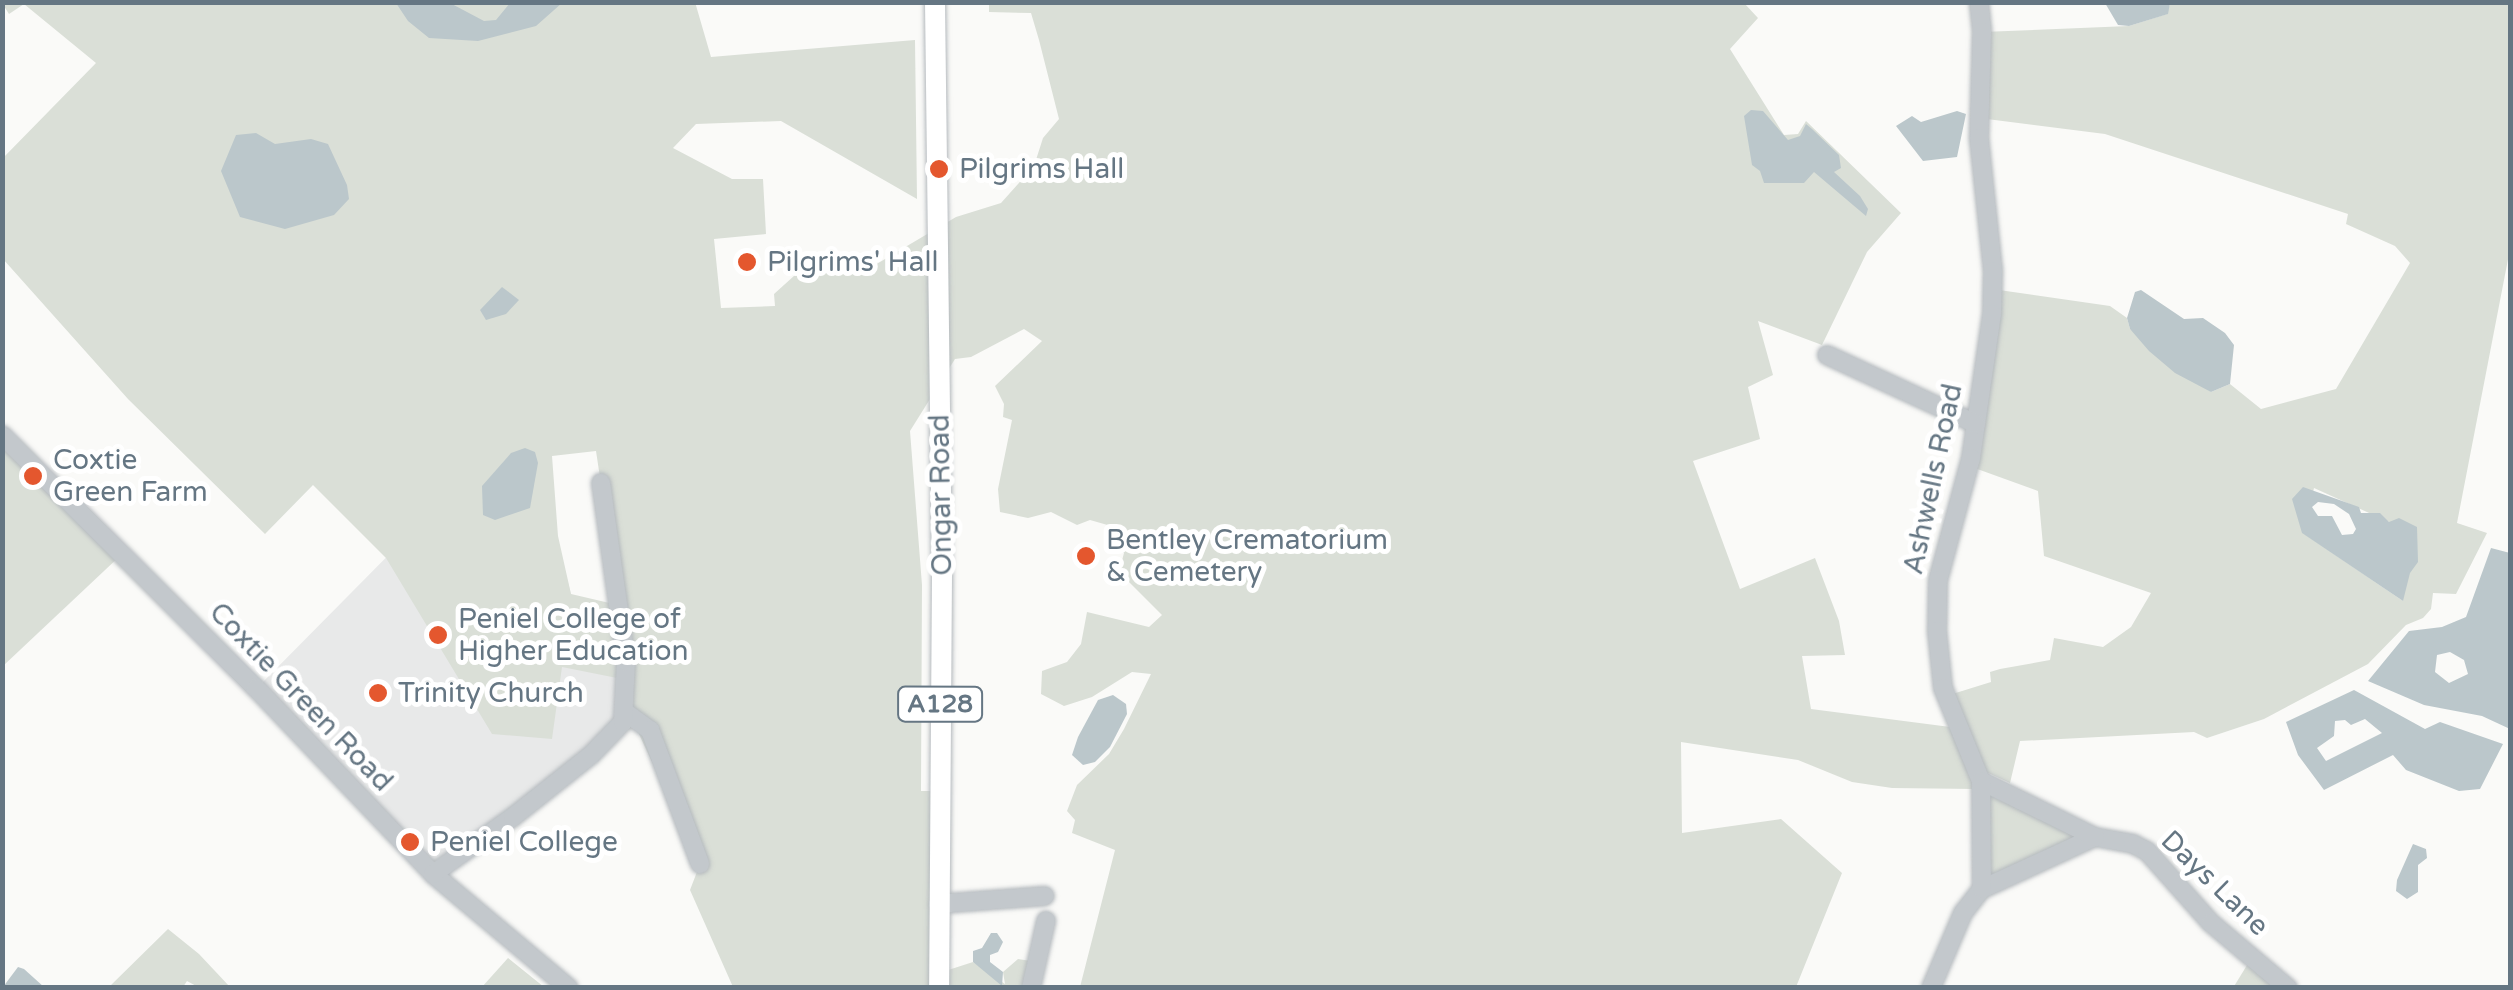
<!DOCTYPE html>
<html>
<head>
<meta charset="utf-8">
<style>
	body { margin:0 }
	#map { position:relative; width:2513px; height:990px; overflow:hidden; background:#fafaf8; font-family:"Varela Round",sans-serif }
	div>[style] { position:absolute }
	.built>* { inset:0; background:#e8e9e9 }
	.green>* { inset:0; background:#dadfd7 }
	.water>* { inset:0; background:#bbc7cb }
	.roads { filter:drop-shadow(0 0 2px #b5babe) drop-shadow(0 0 2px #b5babe) }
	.minor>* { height:18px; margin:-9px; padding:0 9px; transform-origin:9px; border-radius:9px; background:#c3c8cc }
	.major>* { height:20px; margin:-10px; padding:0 10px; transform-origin:10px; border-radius:10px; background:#fff }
	.dots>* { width:28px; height:28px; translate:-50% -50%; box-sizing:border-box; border:5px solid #fff; border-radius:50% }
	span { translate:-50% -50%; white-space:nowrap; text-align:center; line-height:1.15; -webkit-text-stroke:10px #fff; paint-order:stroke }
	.shield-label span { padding:2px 8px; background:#fff; border:2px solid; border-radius:8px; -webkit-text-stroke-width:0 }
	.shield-label { font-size:25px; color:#657683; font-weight:700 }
	.poi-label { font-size:28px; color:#657683 }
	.left { translate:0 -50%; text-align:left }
	.street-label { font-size:28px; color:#657683 }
	.frame { position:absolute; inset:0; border:5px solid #657683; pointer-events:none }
</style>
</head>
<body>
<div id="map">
	<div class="built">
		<div style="clip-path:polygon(524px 418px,571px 594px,617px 678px,614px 717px,608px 733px,517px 810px,433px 862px,259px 686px)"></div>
	</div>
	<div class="green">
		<div style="clip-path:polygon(evenodd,695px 2px,711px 57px,915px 40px,917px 199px,781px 121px,696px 124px,673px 148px,732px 179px,763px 179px,766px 234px,714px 239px,721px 308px,775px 306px,774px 294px,805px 266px,858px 275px,956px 217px,1001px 203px,1034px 166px,1043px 138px,1059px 119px,1039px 40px,1031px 13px,989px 12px,989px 3px,1744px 3px,1758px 18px,1730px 49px,1784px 135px,1798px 134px,1806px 121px,1901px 213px,1867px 252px,1822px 345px,1758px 321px,1773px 375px,1748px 387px,1760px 439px,1693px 461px,1740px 589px,1815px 558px,1839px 621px,1845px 655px,1802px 656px,1811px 709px,1958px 728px,1946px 696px,1991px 682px,1990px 672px,2000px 669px,2050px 660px,2054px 638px,2103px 647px,2131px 627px,2151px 593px,2044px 556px,2038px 491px,1969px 466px,1992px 289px,2110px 306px,2127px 318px,2130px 329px,2211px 392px,2230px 384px,2261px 409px,2336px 389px,2410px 263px,2395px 246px,2346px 224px,2348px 214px,2105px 134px,1979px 118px,1982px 32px,2129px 26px,2167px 14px,2170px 3px,2510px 3px,2510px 249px,2457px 523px,2487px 533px,2456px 594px,2433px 593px,2431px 609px,2423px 618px,2406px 625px,2368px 664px,2264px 719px,2207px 738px,2194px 732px,2020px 741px,2010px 783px,1982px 770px,1975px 789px,1892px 788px,1852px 782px,1798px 760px,1681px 742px,1682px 833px,1781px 819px,1842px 873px,1796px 987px,1080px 987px,1115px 850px,1072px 833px,1075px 820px,1067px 811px,1077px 785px,1109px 754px,1124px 729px,1151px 674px,1132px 672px,1092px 697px,1064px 706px,1041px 694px,1042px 671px,1067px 662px,1081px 644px,1087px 612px,1149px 627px,1162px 615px,1119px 572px,1124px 553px,1107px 546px,1111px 526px,1090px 520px,1077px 525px,1051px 512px,1028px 518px,1000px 512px,998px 489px,1012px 420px,1003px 417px,1004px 404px,995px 386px,1042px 341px,1024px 329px,971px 357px,955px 359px,910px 431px,922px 585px,921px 791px,940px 791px,939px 973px,973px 962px,1005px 984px,1003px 972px,1018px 959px,1037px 962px,1032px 987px,733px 987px,690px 890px,700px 864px,638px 732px,615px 708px,617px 678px,562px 667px,552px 739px,492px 734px,386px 558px,313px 485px,265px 534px,128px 399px,3px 259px,3px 158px,96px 63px,24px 4px,9px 14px,2px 3px,695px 2px,596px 451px,619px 604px,618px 605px,571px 594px,558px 536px,552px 456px,596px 451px,695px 2px,2314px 488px,2389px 522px,2403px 601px,2303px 533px,2314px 488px)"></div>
		<div style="clip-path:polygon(2px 435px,121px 555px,3px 666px,2px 666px)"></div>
		<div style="clip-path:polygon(1981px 781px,2095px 837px,1982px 889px)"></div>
		<div style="clip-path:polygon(168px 929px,199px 954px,230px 987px,198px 987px,187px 981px,183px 987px,109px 987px)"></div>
		<div style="clip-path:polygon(2252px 957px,2288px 988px,2233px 988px)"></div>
		<div style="clip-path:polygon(508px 958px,544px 987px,482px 987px)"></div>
	</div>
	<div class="water">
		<div style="clip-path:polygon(396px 3px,450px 3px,484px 21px,496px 20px,510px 3px,562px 3px,536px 26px,478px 41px,429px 38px,408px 21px)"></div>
		<div style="clip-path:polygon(2105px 3px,2105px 2px,2170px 3px,2168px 14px,2129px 26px,2118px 25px)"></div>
		<div style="clip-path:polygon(1751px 110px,1763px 111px,1788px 140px,1800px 136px,1806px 124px,1812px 129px,1839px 155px,1841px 168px,1834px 172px,1860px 196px,1868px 209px,1866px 216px,1814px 172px,1804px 183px,1764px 183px,1760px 171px,1752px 165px,1744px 116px)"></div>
		<div style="clip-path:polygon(1957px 111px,1966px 114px,1957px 157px,1923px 161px,1896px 126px,1912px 116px,1921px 122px)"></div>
		<div style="clip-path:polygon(256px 133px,275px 144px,311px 139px,328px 144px,347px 185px,349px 199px,334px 215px,285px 229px,240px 217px,221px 171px,236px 135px)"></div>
		<div style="clip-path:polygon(502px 287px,519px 300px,506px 314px,486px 320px,480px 310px)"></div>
		<div style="clip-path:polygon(2141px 290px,2184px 319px,2203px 318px,2225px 333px,2234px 345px,2230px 384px,2211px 392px,2175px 373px,2149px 351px,2130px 329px,2127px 318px,2135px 292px)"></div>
		<div style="clip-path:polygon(525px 448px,535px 452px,538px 463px,530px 508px,495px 520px,483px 515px,482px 486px,511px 453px)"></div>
		<div style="clip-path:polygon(evenodd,2303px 487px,2359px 507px,2361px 513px,2380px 513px,2389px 522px,2399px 518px,2417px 527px,2418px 562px,2410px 573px,2403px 601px,2302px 533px,2292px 499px,2303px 487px,2318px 502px,2334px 504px,2349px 514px,2356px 529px,2353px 534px,2342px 535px,2332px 516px,2318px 516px,2312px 507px,2318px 502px)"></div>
		<div style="clip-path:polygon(evenodd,2491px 548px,2510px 553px,2510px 729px,2482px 716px,2424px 705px,2368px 681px,2409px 631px,2442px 627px,2466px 617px,2491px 548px,2450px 652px,2464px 660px,2468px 674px,2449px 683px,2435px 672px,2437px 655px,2450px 652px)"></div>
		<div style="clip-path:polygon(evenodd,2354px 690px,2425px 729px,2440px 722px,2503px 744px,2480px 789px,2459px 791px,2406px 770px,2393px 755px,2324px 790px,2298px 755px,2286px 722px,2354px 690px,2365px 719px,2382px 733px,2326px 761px,2317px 748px,2334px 736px,2335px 721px,2345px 720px,2351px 725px,2365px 719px)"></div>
		<div style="clip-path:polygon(1113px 695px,1126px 704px,1127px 714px,1110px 747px,1095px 762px,1083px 765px,1072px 755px,1078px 737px,1098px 700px)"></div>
		<div style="clip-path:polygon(2413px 844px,2426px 849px,2427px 858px,2418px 865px,2418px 892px,2407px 899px,2396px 891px,2397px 880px)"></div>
		<div style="clip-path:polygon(991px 933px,997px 933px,1003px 942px,998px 952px,990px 955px,990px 962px,1003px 972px,1002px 986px,973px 962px,973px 951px,982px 948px)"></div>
		<div style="clip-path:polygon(18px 967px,24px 969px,44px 987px,3px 987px)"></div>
	</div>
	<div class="roads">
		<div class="minor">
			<div style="left:1979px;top:2px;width:30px;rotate:84deg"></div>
			<div style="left:1982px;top:32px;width:106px;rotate:91.6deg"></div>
			<div style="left:1979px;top:138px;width:134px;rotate:84deg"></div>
			<div style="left:1993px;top:271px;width:43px;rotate:91.3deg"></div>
			<div style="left:1992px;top:314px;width:146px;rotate:98.3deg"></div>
			<div style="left:1971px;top:458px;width:126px;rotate:105.1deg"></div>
			<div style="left:1938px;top:580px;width:51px;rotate:91.1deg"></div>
			<div style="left:1937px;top:631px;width:57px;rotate:84deg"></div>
			<div style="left:1943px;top:688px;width:100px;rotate:67.8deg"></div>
			<div style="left:1827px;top:355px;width:164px;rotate:24.8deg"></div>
			<div style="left:2px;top:435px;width:359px;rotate:44.9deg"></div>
			<div style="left:256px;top:688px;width:257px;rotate:46.4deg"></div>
			<div style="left:433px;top:874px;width:177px;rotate:40deg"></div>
			<div style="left:625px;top:712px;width:31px;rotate:36deg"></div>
			<div style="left:650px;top:730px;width:143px;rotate:69.5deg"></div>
			<div style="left:2095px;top:837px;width:39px;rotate:10deg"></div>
			<div style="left:2133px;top:844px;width:16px;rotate:27deg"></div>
			<div style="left:2147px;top:851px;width:96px;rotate:48.4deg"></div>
			<div style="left:2211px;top:923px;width:101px;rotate:40.2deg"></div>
			<div style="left:433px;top:874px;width:98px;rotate:-35.5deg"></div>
			<div style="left:513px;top:817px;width:100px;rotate:-38.5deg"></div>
			<div style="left:591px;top:755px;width:46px;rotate:-45.9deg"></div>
			<div style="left:623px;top:722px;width:61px;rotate:-87.2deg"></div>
			<div style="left:626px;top:661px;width:180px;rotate:-98deg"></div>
			<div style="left:938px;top:904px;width:107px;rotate:-4.3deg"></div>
			<div style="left:1031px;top:988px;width:69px;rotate:-77.4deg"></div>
			<div style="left:1931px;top:988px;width:82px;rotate:-66.9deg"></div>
			<div style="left:1963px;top:913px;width:31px;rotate:-52deg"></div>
			<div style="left:1982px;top:889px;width:124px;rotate:-24.7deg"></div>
			<div style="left:2095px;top:837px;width:127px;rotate:-153.8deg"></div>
			<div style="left:1981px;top:781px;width:108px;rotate:89.5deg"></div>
		</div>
		<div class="major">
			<div style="left:935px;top:2px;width:572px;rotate:89.3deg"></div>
			<div style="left:942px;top:574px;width:414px;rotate:90.4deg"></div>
		</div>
	</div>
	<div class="dots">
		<div style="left:939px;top:169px;background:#e4572e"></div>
		<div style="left:747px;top:262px;background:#e4572e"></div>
		<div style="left:33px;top:476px;background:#e4572e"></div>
		<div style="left:1086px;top:556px;background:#e4572e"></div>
		<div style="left:438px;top:635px;background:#e4572e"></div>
		<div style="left:378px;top:693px;background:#e4572e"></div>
		<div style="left:410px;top:842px;background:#e4572e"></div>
	</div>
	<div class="shield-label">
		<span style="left:940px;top:704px">A128</span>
	</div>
	<div class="poi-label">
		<span class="left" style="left:959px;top:169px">Pilgrims Hall</span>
		<span class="left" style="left:767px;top:262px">Pilgrims' Hall</span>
		<span class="left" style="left:53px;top:476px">Coxtie<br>Green Farm</span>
		<span class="left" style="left:1106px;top:556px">Bentley Crematorium<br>&amp; Cemetery</span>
		<span class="left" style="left:458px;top:635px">Peniel College of<br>Higher Education</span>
		<span class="left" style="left:398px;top:693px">Trinity Church</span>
		<span class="left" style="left:430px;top:842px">Peniel College</span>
	</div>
	<div class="street-label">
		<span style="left:1933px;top:479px;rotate:-78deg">Ashwells Road</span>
		<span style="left:941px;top:495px;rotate:-91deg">Ongar Road</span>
		<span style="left:301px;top:697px;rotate:46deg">Coxtie Green Road</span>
		<span style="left:2215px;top:883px;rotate:44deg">Days Lane</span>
	</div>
	<div class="frame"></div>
</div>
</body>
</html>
